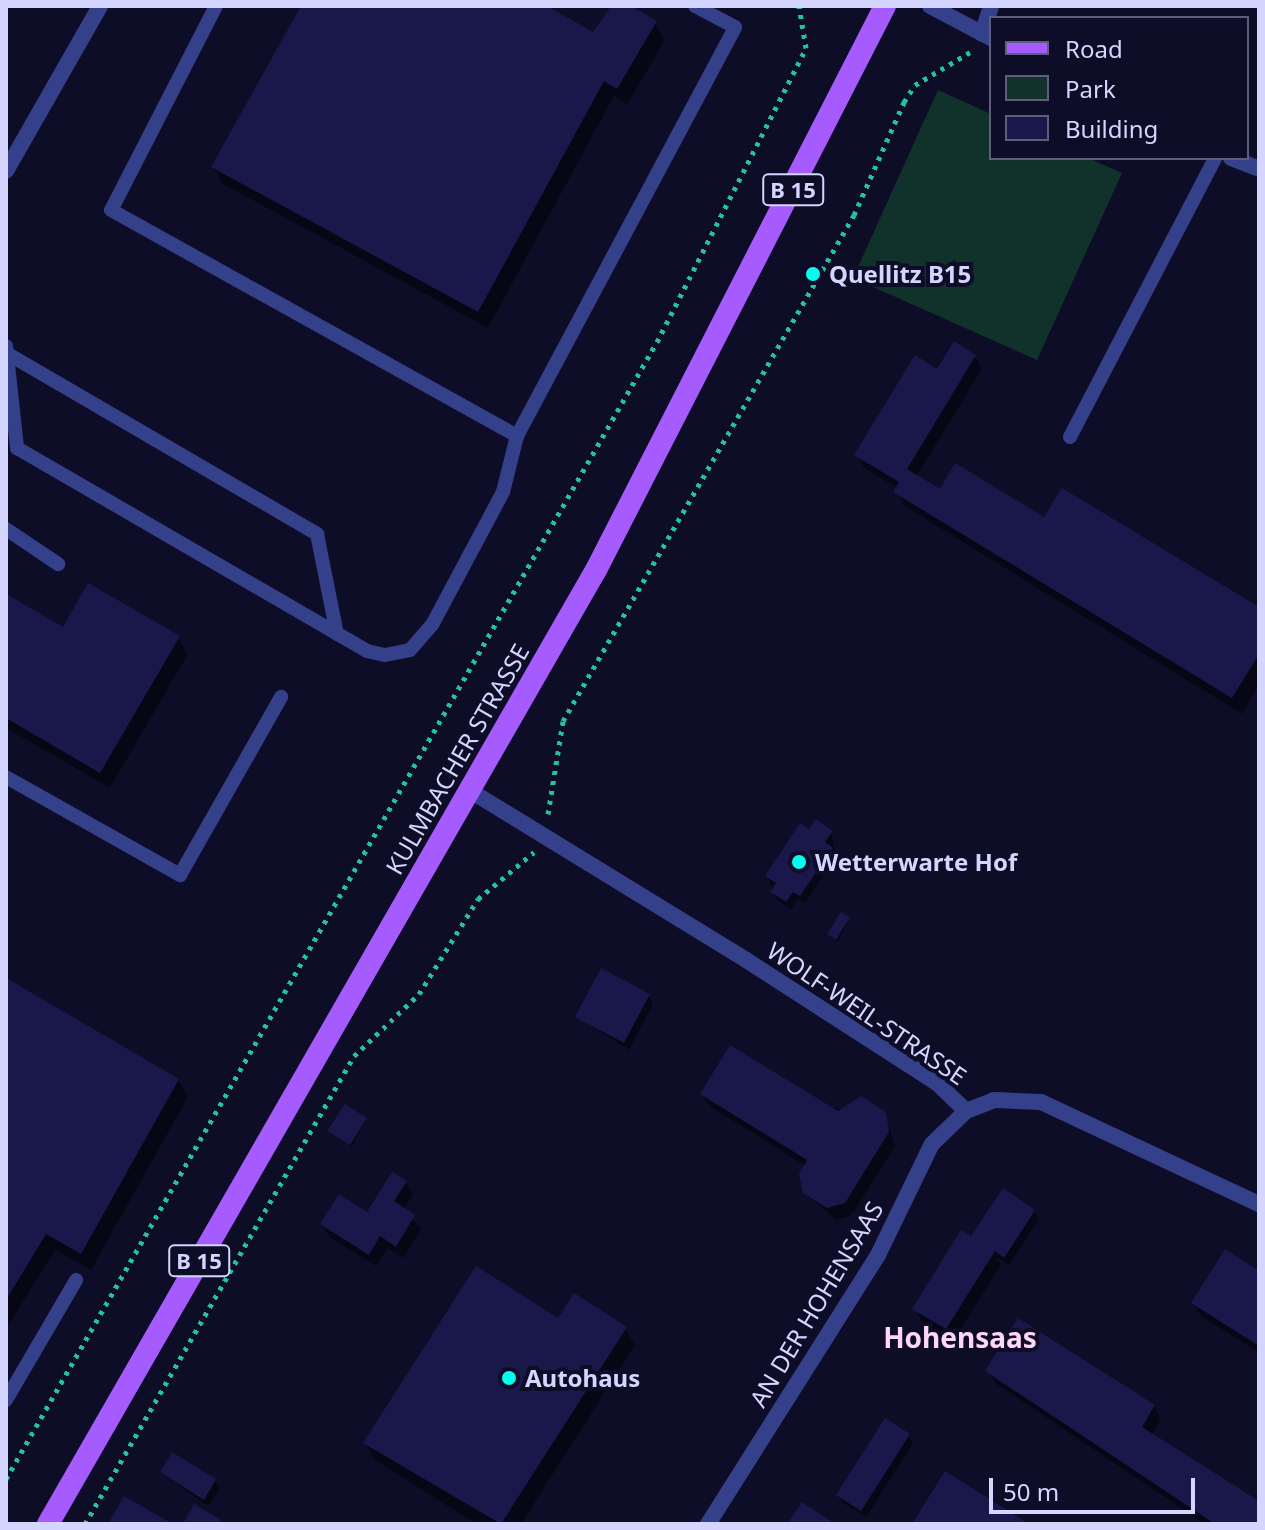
<!DOCTYPE html>
<html>
<head>
<meta charset="utf-8">
<style>
	body { margin:0 }
	#map { position:relative; width:1265px; height:1530px; overflow:hidden; background:#0e0d27; font-family:"Noto Sans",sans-serif }
	div>[style] { position:absolute }
	.green>* { inset:0; background:#10322b }
	.shadow>* { inset:0; background:#0007 }
	.building>* { inset:0; background:#1a184a }
	.path>* { height:5px; margin-top:-2.5px; transform-origin:0; background:repeating-linear-gradient(90deg,#26c19e 0 4px,transparent 0 10px) }
	.service>* { height:14px; margin:-7px; padding:0 7px; transform-origin:7px; border-radius:7px; background:#35408a }
	.minor>* { height:16px; margin:-8px; padding:0 8px; transform-origin:8px; border-radius:8px; background:#35408a }
	.primary>* { height:22px; margin:-11px; padding:0 11px; transform-origin:11px; border-radius:11px; background:#a65bff }
	.dots>* { width:22px; height:22px; translate:-50% -50%; box-sizing:border-box; border:4px solid #0e0d27; border-radius:50% }
	span { translate:-50% -50%; white-space:nowrap; text-align:center; line-height:1.15; -webkit-text-stroke:8px #0e0d27; paint-order:stroke }
	.shield-label span { padding:2px 6px; background:#0e0d27; border:2px solid; border-radius:6px; -webkit-text-stroke-width:0 }
	.shield-label { font-size:22px; color:#d4d6ff; font-weight:700 }
	.poi-label { font-size:24px; color:#d4d6ff; font-weight:700 }
	.left { translate:0 -50%; text-align:left }
	.street-label { font-size:24px; color:#d4d6ff }
	.quarter-label { font-size:28px; color:#ffd6f7; font-weight:700 }
	.frame { position:absolute; inset:0; border:8px solid #d4d6ff; pointer-events:none }
	.legend { position:absolute; left:989px; top:16px; width:260px; height:144px; box-sizing:border-box; background:#0e0d27; border:2px solid #5d5d7d; margin:0; padding:10px 14px; list-style:none; font-size:24px; color:#d4d6ff }
	.legend li { display:flex; align-items:center; gap:16px; height:40px }
	.legend b { width:40px; border:2px solid #5d5d7d }
	.scale { position:absolute; left:989px; top:1478px; width:206px; height:36px; box-sizing:border-box; border:4px solid #d4d6ff; border-top:0; padding-left:10px; font-size:24px; line-height:28px; white-space:nowrap; color:#d4d6ff; -webkit-text-stroke:6px #0e0d27; paint-order:stroke }
</style>
</head>
<body>
<div id="map">
	<div class="green">
		<div style="clip-path:polygon(938px 90px,991px 114px,991px 158px,1088px 158px,1122px 173px,1037px 360px,853px 278px)"></div>
	</div>
	<div class="shadow">
		<div style="clip-path:polygon(303px 6px,543px 6px,594px 35px,613px 6px,627px 6px,655px 23px,665px 40px,627px 105px,614px 96px,488px 328px,223px 184px,213px 167px)"></div>
		<div style="clip-path:polygon(975px 357px,982px 369px,916px 477px,940px 492px,1045px 520px,1259px 609px,1259px 686px,1242px 714px,903px 505px,898px 488px,864px 468px,857px 455px,937px 372px)"></div>
		<div style="clip-path:polygon(6px 596px,64px 629px,178px 637px,188px 654px,110px 788px,6px 728px)"></div>
		<div style="clip-path:polygon(831px 832px,836px 857px,805px 903px,798px 899px,791px 909px,777px 900px,767px 876px)"></div>
		<div style="clip-path:polygon(849px 919px,838px 942px,831px 937px,829px 934px)"></div>
		<div style="clip-path:polygon(6px 981px,178px 1080px,188px 1097px,91px 1270px,55px 1250px,6px 1329px)"></div>
		<div style="clip-path:polygon(649px 996px,653px 1004px,629px 1050px,578px 1017px)"></div>
		<div style="clip-path:polygon(702px 1094px,884px 1113px,895px 1146px,852px 1215px,836px 1220px,804px 1192px,806px 1166px,710px 1106px)"></div>
		<div style="clip-path:polygon(366px 1120px,352px 1147px,330px 1131px)"></div>
		<div style="clip-path:polygon(406px 1182px,413px 1195px,403px 1210px,421px 1229px,403px 1258px,388px 1248px,376px 1266px,329px 1237px,322px 1224px,368px 1214px)"></div>
		<div style="clip-path:polygon(1034px 1211px,1039px 1219px,1009px 1265px,995px 1256px,1001px 1265px,953px 1341px,922px 1321px,915px 1309px,977px 1243px)"></div>
		<div style="clip-path:polygon(1259px 1273px,1259px 1353px,1200px 1315px,1193px 1303px)"></div>
		<div style="clip-path:polygon(625px 1328px,635px 1345px,521px 1524px,476px 1524px,375px 1460px,365px 1443px)"></div>
		<div style="clip-path:polygon(988px 1371px,1154px 1406px,1161px 1419px,1151px 1436px,1259px 1504px,1259px 1524px,1205px 1524px,995px 1383px)"></div>
		<div style="clip-path:polygon(909px 1435px,913px 1444px,866px 1517px,843px 1503px,839px 1495px)"></div>
		<div style="clip-path:polygon(162px 1473px,215px 1481px,220px 1489px,208px 1506px)"></div>
	</div>
	<div class="building">
		<div style="clip-path:polygon(301px 6px,547px 6px,593px 32px,611px 6px,631px 6px,657px 21px,617px 89px,604px 81px,478px 312px,211px 167px)"></div>
		<div style="clip-path:polygon(954px 341px,976px 355px,907px 469px,940px 489px,955px 463px,1044px 517px,1062px 488px,1259px 607px,1259px 654px,1232px 698px,893px 492px,899px 482px,854px 455px,915px 355px,937px 369px)"></div>
		<div style="clip-path:polygon(88px 583px,180px 636px,100px 773px,6px 718px,6px 594px,63px 627px)"></div>
		<div style="clip-path:polygon(816px 819px,833px 831px,825px 842px,833px 848px,800px 896px,793px 892px,786px 902px,770px 892px,776px 883px,765px 876px,800px 823px,809px 829px)"></div>
		<div style="clip-path:polygon(841px 912px,850px 917px,836px 940px,827px 934px)"></div>
		<div style="clip-path:polygon(601px 968px,650px 994px,624px 1043px,575px 1017px)"></div>
		<div style="clip-path:polygon(6px 978px,179px 1079px,81px 1254px,46px 1234px,6px 1300px)"></div>
		<div style="clip-path:polygon(730px 1045px,838px 1111px,861px 1096px,886px 1112px,889px 1132px,845px 1203px,827px 1208px,803px 1193px,799px 1174px,807px 1160px,700px 1094px)"></div>
		<div style="clip-path:polygon(345px 1104px,367px 1118px,350px 1145px,327px 1131px)"></div>
		<div style="clip-path:polygon(392px 1172px,407px 1181px,394px 1201px,415px 1215px,396px 1247px,380px 1236px,369px 1255px,320px 1224px,339px 1194px,367px 1212px)"></div>
		<div style="clip-path:polygon(1003px 1188px,1035px 1210px,1004px 1258px,995px 1251px,946px 1329px,912px 1309px,961px 1230px,971px 1236px)"></div>
		<div style="clip-path:polygon(1225px 1249px,1259px 1271px,1259px 1346px,1191px 1303px)"></div>
		<div style="clip-path:polygon(476px 1266px,558px 1318px,574px 1293px,627px 1327px,501px 1524px,363px 1443px)"></div>
		<div style="clip-path:polygon(1018px 1318px,1155px 1405px,1142px 1427px,1259px 1501px,1259px 1524px,1215px 1524px,985px 1371px)"></div>
		<div style="clip-path:polygon(885px 1418px,910px 1434px,861px 1511px,836px 1495px)"></div>
		<div style="clip-path:polygon(172px 1452px,216px 1479px,204px 1500px,160px 1472px)"></div>
		<div style="clip-path:polygon(945px 1471px,1029px 1524px,912px 1524px)"></div>
		<div style="clip-path:polygon(124px 1496px,173px 1524px,108px 1524px)"></div>
		<div style="clip-path:polygon(802px 1502px,835px 1524px,787px 1524px)"></div>
		<div style="clip-path:polygon(194px 1504px,221px 1520px,219px 1524px,183px 1524px)"></div>
	</div>
	<div class="path">
		<div style="left:548px;top:814px;width:94px;rotate:-80.8deg"></div>
		<div style="left:563px;top:721px;width:584px;rotate:-60.1deg"></div>
		<div style="left:854px;top:215px;width:124px;rotate:-66.1deg"></div>
		<div style="left:904px;top:102px;width:20px;rotate:-57deg"></div>
		<div style="left:915px;top:85px;width:66px;rotate:-30.8deg"></div>
		<div style="left:6px;top:1479px;width:1310px;rotate:-60.21deg"></div>
		<div style="left:657px;top:342px;width:330px;rotate:-63.1deg"></div>
		<div style="left:806px;top:48px;width:43px;rotate:-99.5deg"></div>
		<div style="left:85px;top:1524px;width:540px;rotate:-60.11deg"></div>
		<div style="left:354px;top:1056px;width:90px;rotate:-43.6deg"></div>
		<div style="left:419px;top:994px;width:112px;rotate:-58.2deg"></div>
		<div style="left:478px;top:899px;width:73px;rotate:-40deg"></div>
	</div>
	<div class="service">
		<div style="left:216px;top:6px;width:229px;rotate:117.2deg"></div>
		<div style="left:111px;top:210px;width:465px;rotate:29.1deg"></div>
		<div style="left:517px;top:436px;width:463px;rotate:-61.9deg"></div>
		<div style="left:735px;top:27px;width:45px;rotate:-152.3deg"></div>
		<div style="left:6px;top:346px;width:103px;rotate:83.8deg"></div>
		<div style="left:17px;top:448px;width:405px;rotate:30.1deg"></div>
		<div style="left:367px;top:651px;width:18px;rotate:13deg"></div>
		<div style="left:385px;top:655px;width:25px;rotate:-11deg"></div>
		<div style="left:410px;top:650px;width:33px;rotate:-49deg"></div>
		<div style="left:432px;top:625px;width:151px;rotate:-61.9deg"></div>
		<div style="left:503px;top:492px;width:58px;rotate:-76deg"></div>
		<div style="left:8px;top:354px;width:358px;rotate:30.2deg"></div>
		<div style="left:317px;top:534px;width:102px;rotate:78.7deg"></div>
		<div style="left:1070px;top:437px;width:314px;rotate:-62.5deg"></div>
		<div style="left:6px;top:529px;width:63px;rotate:33.9deg"></div>
		<div style="left:6px;top:777px;width:200px;rotate:29.4deg"></div>
		<div style="left:180px;top:875px;width:205px;rotate:-60.4deg"></div>
		<div style="left:6px;top:1400px;width:139px;rotate:-59.7deg"></div>
	</div>
	<div class="minor">
		<div style="left:930px;top:6px;width:69px;rotate:27.7deg"></div>
		<div style="left:982px;top:34px;width:29px;rotate:-72deg"></div>
		<div style="left:1231px;top:158px;width:30px;rotate:21deg"></div>
		<div style="left:6px;top:171px;width:190px;rotate:-60.3deg"></div>
		<div style="left:469px;top:790px;width:325px;rotate:31.5deg"></div>
		<div style="left:746px;top:960px;width:227px;rotate:32.8deg"></div>
		<div style="left:937px;top:1083px;width:40px;rotate:44deg"></div>
		<div style="left:708px;top:1524px;width:318px;rotate:-57.7deg"></div>
		<div style="left:878px;top:1255px;width:123px;rotate:-64.1deg"></div>
		<div style="left:932px;top:1144px;width:47px;rotate:-44.1deg"></div>
		<div style="left:966px;top:1111px;width:30px;rotate:-21deg"></div>
		<div style="left:994px;top:1100px;width:47px;rotate:2.4deg"></div>
		<div style="left:1041px;top:1102px;width:241px;rotate:25.1deg"></div>
	</div>
	<div class="primary">
		<div style="left:48px;top:1524px;width:1100px;rotate:-60.13deg"></div>
		<div style="left:596px;top:570px;width:634px;rotate:-62.87deg"></div>
	</div>
	<div class="dots">
		<div style="left:813px;top:274px;background:#0fe"></div>
		<div style="left:799px;top:862px;background:#0fe"></div>
		<div style="left:509px;top:1378px;background:#0fe"></div>
	</div>
	<div class="shield-label">
		<span style="left:793px;top:190px">B 15</span>
		<span style="left:199px;top:1261px">B 15</span>
	</div>
	<div class="poi-label">
		<span class="left" style="left:829px;top:274px">Quellitz B15</span>
		<span class="left" style="left:815px;top:862px">Wetterwarte Hof</span>
		<span class="left" style="left:525px;top:1378px">Autohaus</span>
	</div>
	<div class="street-label">
		<span style="left:457px;top:759px;rotate:-60deg">KULMBACHER STRASSE</span>
		<span style="left:867px;top:1013px;rotate:34deg">WOLF-WEIL-STRASSE</span>
		<span style="left:816px;top:1304px;rotate:-59deg">AN DER HOHENSAAS</span>
	</div>
	<div class="quarter-label">
		<span style="left:960px;top:1337px">Hohensaas</span>
	</div>
	<div class="frame"></div>
	<ul class="legend">
	<li><b style="height:10px;background:#a65bff"></b>Road</li>
	<li><b style="height:22px;background:#10322b"></b>Park</li>
	<li><b style="height:22px;background:#1a184a"></b>Building</li>
	</ul>
	<div class="scale">50 m</div>
</div>
</body>
</html>
